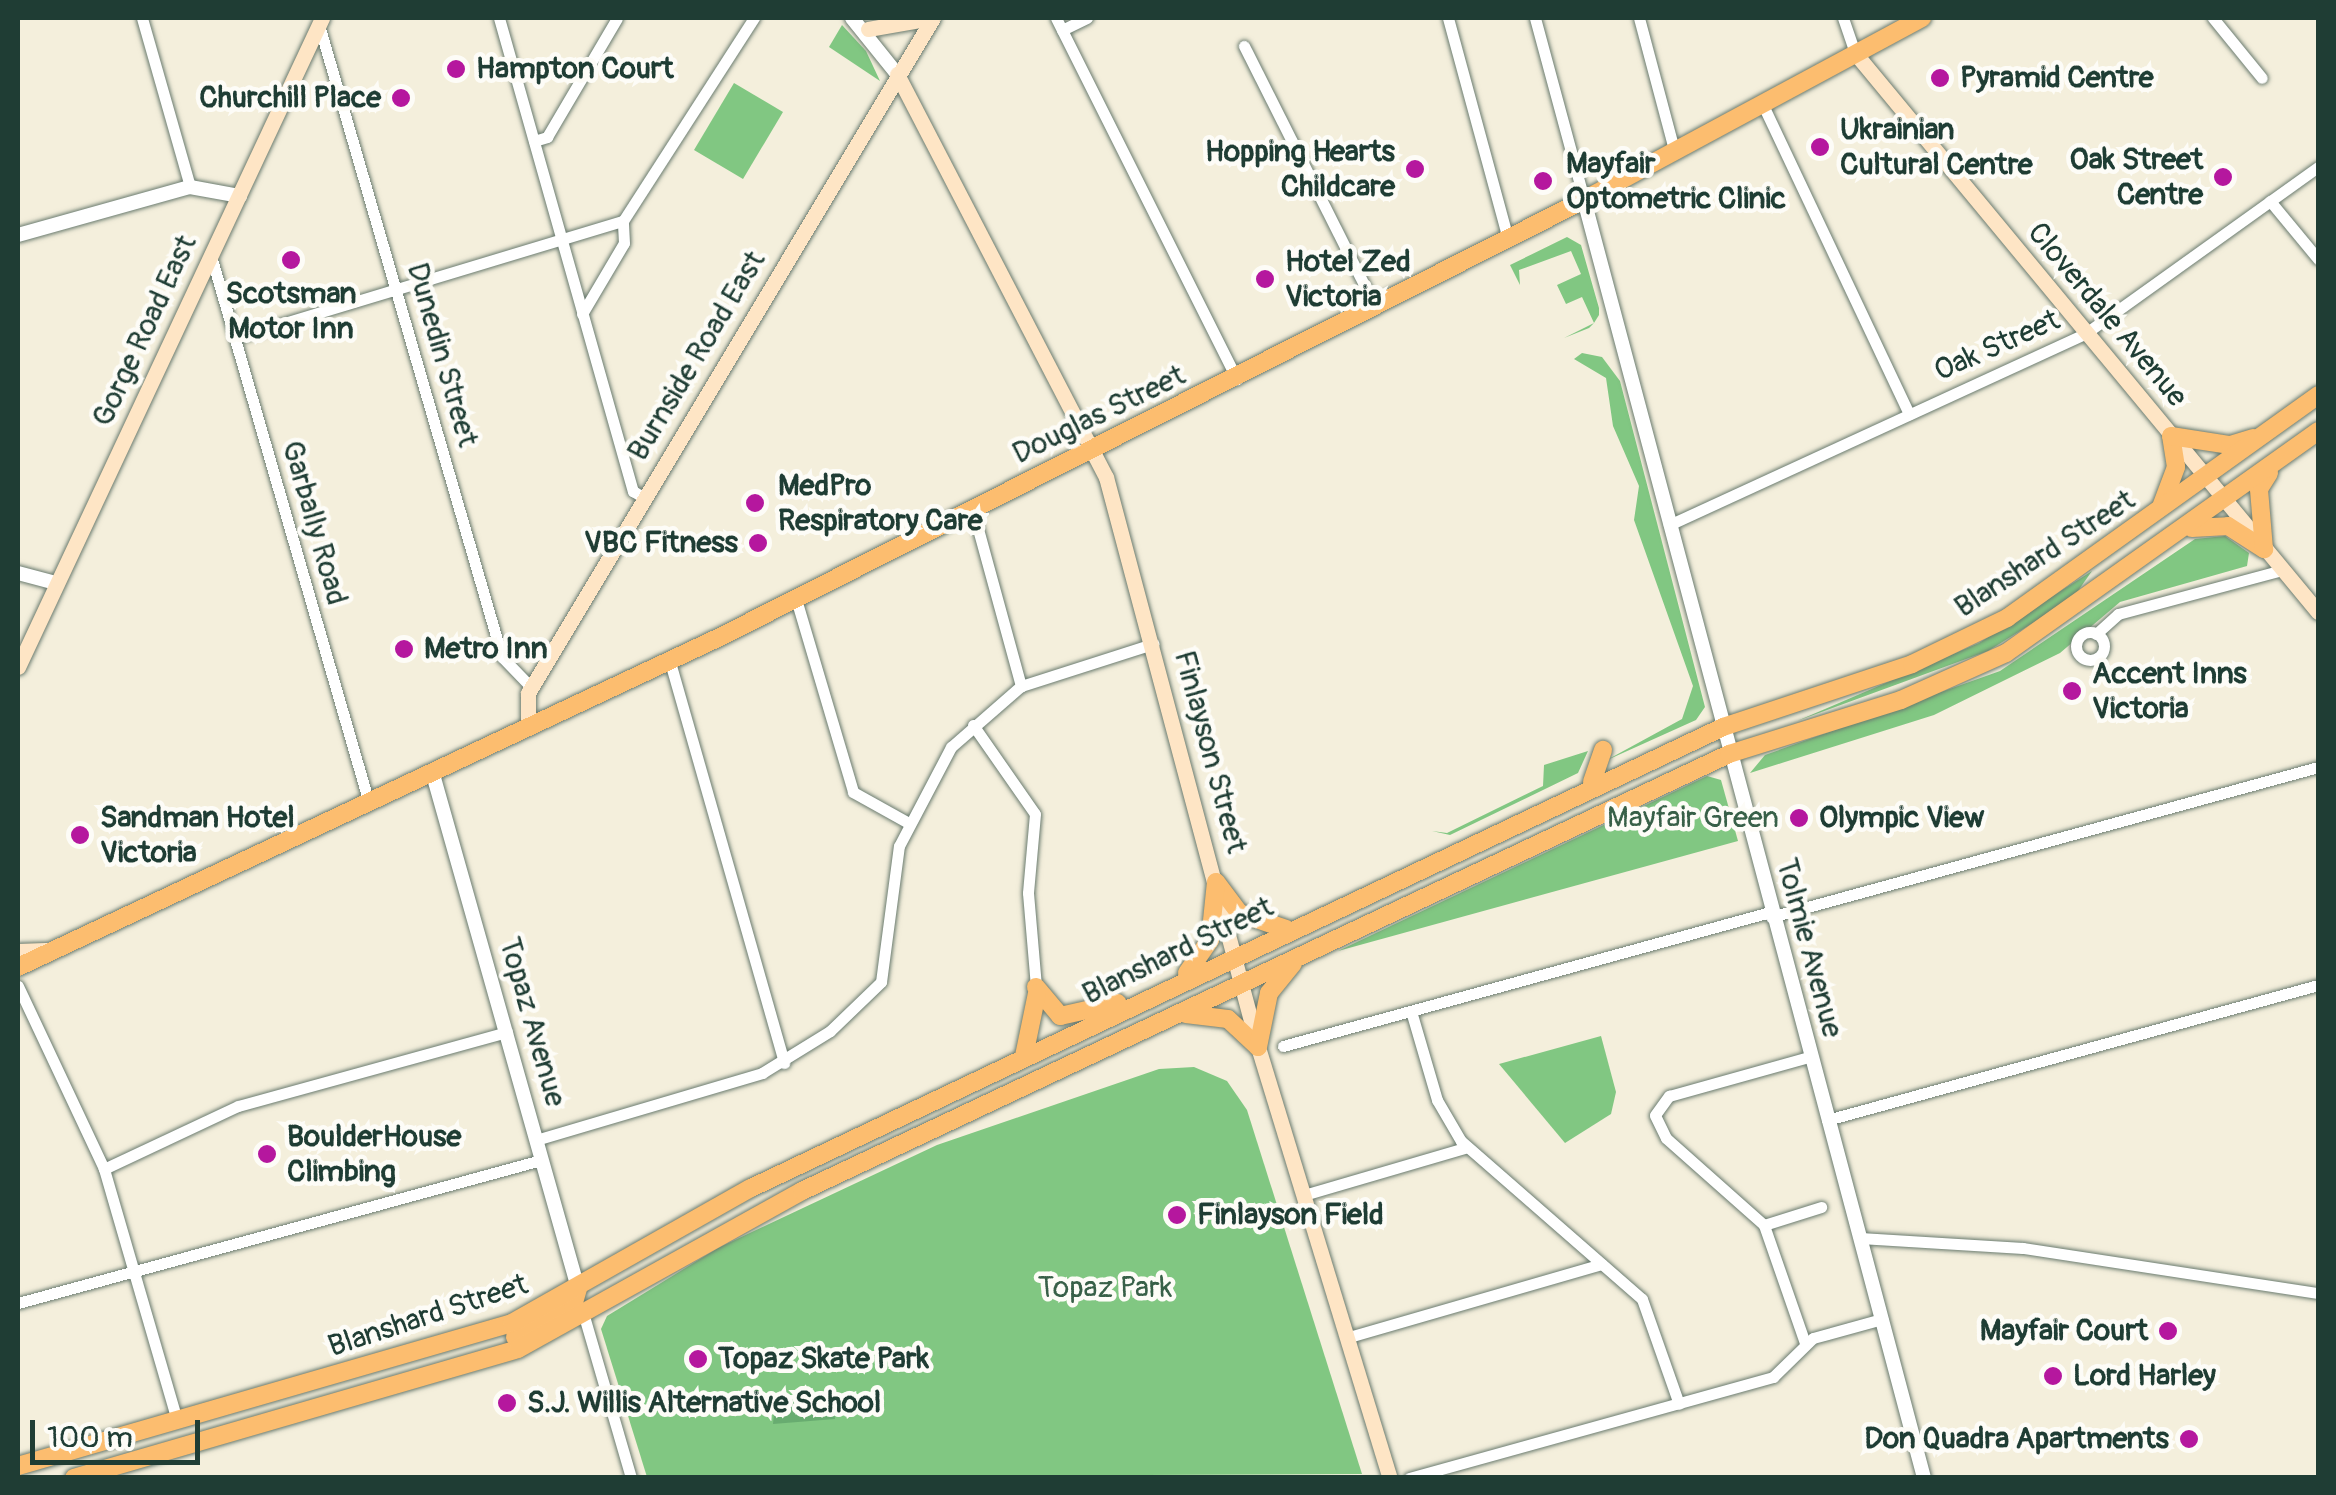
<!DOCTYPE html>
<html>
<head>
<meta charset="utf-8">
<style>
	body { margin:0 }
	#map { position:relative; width:2336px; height:1495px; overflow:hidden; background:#f4efdc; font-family:Pangolin,sans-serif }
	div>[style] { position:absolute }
	.green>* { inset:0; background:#81c782 }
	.forest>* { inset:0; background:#68ac70 }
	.roads { filter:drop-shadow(0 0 2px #6a7b6f) drop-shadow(0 0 2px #6a7b6f) }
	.minor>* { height:11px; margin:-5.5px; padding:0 5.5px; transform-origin:5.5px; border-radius:5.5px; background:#fff }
	.minor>.ring { margin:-5.5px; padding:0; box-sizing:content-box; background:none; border:11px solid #fff; border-radius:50% }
	.tertiary>* { height:14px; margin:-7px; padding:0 7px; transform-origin:7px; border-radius:7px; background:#fff }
	.secondary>* { height:15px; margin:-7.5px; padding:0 7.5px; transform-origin:7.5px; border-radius:7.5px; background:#fee5c5 }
	.primary>* { height:18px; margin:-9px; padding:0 9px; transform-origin:9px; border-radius:9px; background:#fcbd6f }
	.trunk>* { height:18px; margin:-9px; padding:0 9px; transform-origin:9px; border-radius:9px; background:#fcbd6f }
	.dots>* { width:28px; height:28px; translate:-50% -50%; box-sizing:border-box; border:5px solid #fdfcf7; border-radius:50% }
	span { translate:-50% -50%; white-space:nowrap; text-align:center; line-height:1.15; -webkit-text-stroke:9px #fdfcf7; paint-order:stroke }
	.poi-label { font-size:30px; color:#1f3d34; font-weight:700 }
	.left { translate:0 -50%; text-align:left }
	.right { translate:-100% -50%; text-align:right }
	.street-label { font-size:30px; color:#1f3d34 }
	.park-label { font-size:30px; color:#386048 }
	.frame { position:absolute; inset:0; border:20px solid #1f3d34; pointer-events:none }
	.scale { position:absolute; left:30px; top:1420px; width:170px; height:45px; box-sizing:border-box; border:5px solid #1f3d34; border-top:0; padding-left:12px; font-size:30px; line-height:35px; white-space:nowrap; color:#1f3d34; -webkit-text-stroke:8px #fdfcf7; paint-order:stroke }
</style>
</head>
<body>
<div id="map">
	<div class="green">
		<div style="clip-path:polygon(842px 25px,866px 51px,880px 81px,829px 47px)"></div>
		<div style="clip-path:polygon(734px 83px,783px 112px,743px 179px,694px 150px)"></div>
		<div style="clip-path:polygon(1567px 237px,1581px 245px,1599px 308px,1599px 315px,1594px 323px,1589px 328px,1564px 338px,1594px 323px,1582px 297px,1566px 304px,1557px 285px,1581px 274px,1571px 251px,1519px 270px,1520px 285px,1510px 265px)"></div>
		<div style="clip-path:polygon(1582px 353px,1602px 357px,1620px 381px,1705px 707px,1696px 720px,1605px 761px,1682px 719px,1693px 686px,1634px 520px,1639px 486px,1613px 426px,1606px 378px,1574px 359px)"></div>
		<div style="clip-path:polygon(2225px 536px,2249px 553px,2247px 566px,2120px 602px,2060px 653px,1934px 715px,1750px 773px,1765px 755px,2000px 671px,2195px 539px)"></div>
		<div style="clip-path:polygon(2092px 571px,2073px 598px,1988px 651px,1797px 721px,1979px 643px)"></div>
		<div style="clip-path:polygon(1588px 751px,1578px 773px,1450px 835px,1432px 831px,1447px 833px,1543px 786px,1544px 765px)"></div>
		<div style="clip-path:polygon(1707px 776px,1721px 780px,1738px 841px,1338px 951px)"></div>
		<div style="clip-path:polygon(1601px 1036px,1616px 1092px,1611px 1114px,1565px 1143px,1499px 1064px)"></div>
		<div style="clip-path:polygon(1194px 1067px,1227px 1081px,1247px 1110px,1362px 1474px,647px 1477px,601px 1329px,607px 1316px,718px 1248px,937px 1145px,1159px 1069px)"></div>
	</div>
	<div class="forest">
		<div style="clip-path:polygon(795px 1401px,833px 1401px,835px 1419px,773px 1424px,774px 1413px)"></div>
	</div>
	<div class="roads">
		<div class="minor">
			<div style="left:142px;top:18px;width:176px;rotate:74.1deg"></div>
			<div style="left:499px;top:18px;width:492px;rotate:74.2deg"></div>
			<div style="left:633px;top:491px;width:13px;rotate:32deg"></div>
			<div style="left:1056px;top:18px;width:404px;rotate:63.4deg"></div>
			<div style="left:1448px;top:18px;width:229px;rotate:74.8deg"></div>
			<div style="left:1535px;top:18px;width:188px;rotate:74.9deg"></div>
			<div style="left:1639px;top:18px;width:140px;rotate:75.1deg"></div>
			<div style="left:1843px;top:18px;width:37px;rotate:71deg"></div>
			<div style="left:2213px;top:18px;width:77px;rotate:50.8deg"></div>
			<div style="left:319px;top:25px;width:658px;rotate:73.85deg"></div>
			<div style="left:502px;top:657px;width:42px;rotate:46deg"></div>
			<div style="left:1062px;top:30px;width:28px;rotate:-26deg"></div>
			<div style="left:1244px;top:46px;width:292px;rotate:63.3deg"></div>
			<div style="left:1763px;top:105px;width:342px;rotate:64.7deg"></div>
			<div style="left:534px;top:141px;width:14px;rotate:-17deg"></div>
			<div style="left:547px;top:137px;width:138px;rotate:-59.5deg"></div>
			<div style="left:2270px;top:201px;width:75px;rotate:50.4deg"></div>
			<div style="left:211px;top:256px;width:569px;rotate:73.89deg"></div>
			<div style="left:582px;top:314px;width:82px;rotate:-59.4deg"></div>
			<div style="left:624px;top:243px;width:22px;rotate:-93deg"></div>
			<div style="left:235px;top:338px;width:405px;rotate:-16.8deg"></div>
			<div style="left:623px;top:221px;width:242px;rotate:-57.2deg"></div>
			<div style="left:972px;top:507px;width:186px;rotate:74.7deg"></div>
			<div style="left:1669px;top:525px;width:459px;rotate:-24.7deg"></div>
			<div style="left:2086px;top:333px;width:285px;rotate:-35.6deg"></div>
			<div style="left:796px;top:599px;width:201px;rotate:73.5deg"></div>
			<div style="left:853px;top:792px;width:62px;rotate:29.1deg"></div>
			<div class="ring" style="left:2076px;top:632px;width:17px;height:17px"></div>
			<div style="left:2096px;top:634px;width:30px;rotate:-42deg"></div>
			<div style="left:2118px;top:614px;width:170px;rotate:-15deg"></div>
			<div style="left:670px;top:662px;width:417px;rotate:74.1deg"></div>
			<div style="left:973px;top:725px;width:108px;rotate:55.1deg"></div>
			<div style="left:1035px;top:814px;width:79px;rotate:95.1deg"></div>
			<div style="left:1028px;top:893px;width:94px;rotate:85.1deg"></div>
			<div style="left:1771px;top:917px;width:567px;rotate:-15.33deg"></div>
			<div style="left:18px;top:986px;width:202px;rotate:64.8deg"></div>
			<div style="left:104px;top:1169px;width:262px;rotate:73.8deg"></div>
			<div style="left:1411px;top:1011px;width:93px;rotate:73.7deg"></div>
			<div style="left:1437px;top:1100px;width:48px;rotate:59.7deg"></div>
			<div style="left:1461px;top:1141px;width:240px;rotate:41.1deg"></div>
			<div style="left:1642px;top:1299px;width:111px;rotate:70.6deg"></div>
			<div style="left:1283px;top:1046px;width:505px;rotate:-15.38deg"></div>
			<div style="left:1827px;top:1120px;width:509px;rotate:-15.37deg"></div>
			<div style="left:536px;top:1140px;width:236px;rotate:-16.5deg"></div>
			<div style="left:762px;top:1073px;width:80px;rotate:-31.7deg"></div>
			<div style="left:830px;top:1031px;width:71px;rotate:-43.9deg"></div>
			<div style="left:881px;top:982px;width:137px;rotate:-82.5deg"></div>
			<div style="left:899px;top:846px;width:112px;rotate:-62.3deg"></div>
			<div style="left:951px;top:747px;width:93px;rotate:-41.1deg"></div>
			<div style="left:1021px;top:686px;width:139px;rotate:-17.7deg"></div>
			<div style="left:104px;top:1169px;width:148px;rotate:-25.2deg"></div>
			<div style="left:238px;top:1106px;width:279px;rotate:-15.4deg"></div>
			<div style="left:1304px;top:1195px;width:168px;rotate:-16.3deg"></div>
			<div style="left:1764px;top:1225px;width:60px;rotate:-17.5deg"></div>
			<div style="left:1860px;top:1238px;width:163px;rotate:3.5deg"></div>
			<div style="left:2023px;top:1248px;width:298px;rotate:8.7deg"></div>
			<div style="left:18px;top:1303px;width:542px;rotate:-15.29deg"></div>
			<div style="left:584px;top:1316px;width:169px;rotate:73.8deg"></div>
			<div style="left:1349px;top:1337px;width:263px;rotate:-16.1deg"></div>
			<div style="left:1805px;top:1343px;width:125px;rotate:-109.2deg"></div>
			<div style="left:1764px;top:1225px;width:131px;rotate:-138.4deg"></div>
			<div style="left:1666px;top:1138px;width:25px;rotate:-116deg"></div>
			<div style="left:1655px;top:1115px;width:24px;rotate:-54deg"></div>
			<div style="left:1669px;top:1096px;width:145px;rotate:-15.6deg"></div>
			<div style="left:1409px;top:1478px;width:378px;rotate:-15.5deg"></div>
			<div style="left:1773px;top:1377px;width:56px;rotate:-44.3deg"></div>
			<div style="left:1813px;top:1338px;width:72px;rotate:-15.4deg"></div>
		</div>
		<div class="tertiary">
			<div style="left:852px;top:18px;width:72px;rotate:51.2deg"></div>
			<div style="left:1584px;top:200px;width:1322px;rotate:75.1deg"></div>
			<div style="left:18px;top:235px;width:179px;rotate:-15.6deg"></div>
			<div style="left:190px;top:187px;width:51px;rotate:10.2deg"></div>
			<div style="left:18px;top:573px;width:39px;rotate:15deg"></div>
			<div style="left:432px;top:771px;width:537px;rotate:74.23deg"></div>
		</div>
		<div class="secondary">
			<div style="left:868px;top:29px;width:64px;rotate:-9.9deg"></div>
			<div style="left:1855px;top:53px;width:726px;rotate:50.37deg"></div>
			<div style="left:897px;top:74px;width:454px;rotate:62.6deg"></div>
			<div style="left:1106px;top:477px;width:590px;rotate:75.07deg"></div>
			<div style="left:1258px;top:1047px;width:451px;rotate:73deg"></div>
			<div style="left:18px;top:667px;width:717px;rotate:-64.9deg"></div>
			<div style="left:528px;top:728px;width:35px;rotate:-90deg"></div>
			<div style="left:528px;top:693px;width:787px;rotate:-59.04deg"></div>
			<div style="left:18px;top:951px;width:34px;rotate:-2deg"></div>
		</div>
		<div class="primary">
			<div style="left:1592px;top:782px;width:34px;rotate:-71deg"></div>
			<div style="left:1216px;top:882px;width:39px;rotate:53deg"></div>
			<div style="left:1239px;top:913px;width:50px;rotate:18.8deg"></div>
			<div style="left:18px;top:967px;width:776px;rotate:-25.18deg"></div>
			<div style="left:720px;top:637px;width:968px;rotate:-26.83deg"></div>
			<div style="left:1187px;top:973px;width:40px;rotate:-55.1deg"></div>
			<div style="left:1210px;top:940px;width:58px;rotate:-84.1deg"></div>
			<div style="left:1036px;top:987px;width:38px;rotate:50deg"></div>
			<div style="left:1060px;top:1016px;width:59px;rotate:-12.6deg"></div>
			<div style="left:1186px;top:1014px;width:42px;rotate:6.8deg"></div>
			<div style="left:1228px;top:1019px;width:41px;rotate:43deg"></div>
			<div style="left:1258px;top:1047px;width:55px;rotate:-78.5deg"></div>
			<div style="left:1269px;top:993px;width:38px;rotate:-51deg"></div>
			<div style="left:1024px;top:1056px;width:64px;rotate:-78.3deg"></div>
			<div style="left:515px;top:1337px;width:66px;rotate:-28.1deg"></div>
			<div style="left:573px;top:1306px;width:19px;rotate:-74deg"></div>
			<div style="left:18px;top:1466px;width:514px;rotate:-16.14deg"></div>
			<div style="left:512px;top:1323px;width:274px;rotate:-29.5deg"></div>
			<div style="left:751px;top:1188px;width:1076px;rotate:-25.37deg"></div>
			<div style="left:74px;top:1478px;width:462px;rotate:-16.2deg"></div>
			<div style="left:518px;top:1349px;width:325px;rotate:-29.1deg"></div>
			<div style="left:802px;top:1191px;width:1025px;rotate:-25.24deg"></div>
		</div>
		<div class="trunk">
			<div style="left:1584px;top:200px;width:384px;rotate:-28.3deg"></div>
			<div style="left:2161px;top:507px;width:43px;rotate:-69.4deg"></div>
			<div style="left:2176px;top:467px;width:31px;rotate:-99deg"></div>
			<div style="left:2171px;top:436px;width:60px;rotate:8.7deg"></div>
			<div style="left:2230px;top:445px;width:24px;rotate:-17deg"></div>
			<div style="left:2192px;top:528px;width:36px;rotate:-3deg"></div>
			<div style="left:2228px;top:526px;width:43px;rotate:32.6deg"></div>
			<div style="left:2264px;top:549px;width:60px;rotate:-94.8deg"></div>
			<div style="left:2259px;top:489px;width:19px;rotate:-58deg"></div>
			<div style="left:1723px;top:727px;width:199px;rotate:-18.4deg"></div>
			<div style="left:1912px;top:664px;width:106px;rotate:-25.8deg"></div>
			<div style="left:2007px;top:618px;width:383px;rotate:-35.6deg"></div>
			<div style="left:1729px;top:754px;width:180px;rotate:-17.4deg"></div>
			<div style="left:1901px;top:700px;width:115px;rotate:-24.1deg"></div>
			<div style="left:2006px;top:653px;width:383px;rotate:-35.4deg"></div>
		</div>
	</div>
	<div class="dots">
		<div style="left:456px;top:69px;background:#b5179e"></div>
		<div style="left:1940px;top:78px;background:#b5179e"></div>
		<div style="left:401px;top:98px;background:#b5179e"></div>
		<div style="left:1820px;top:147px;background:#b5179e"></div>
		<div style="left:1415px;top:169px;background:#b5179e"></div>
		<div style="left:2223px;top:177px;background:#b5179e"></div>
		<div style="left:1543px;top:181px;background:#b5179e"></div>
		<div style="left:291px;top:260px;background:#b5179e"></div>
		<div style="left:1265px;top:279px;background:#b5179e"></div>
		<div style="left:755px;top:503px;background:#b5179e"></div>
		<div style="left:758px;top:543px;background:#b5179e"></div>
		<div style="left:404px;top:649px;background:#b5179e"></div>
		<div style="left:2072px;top:691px;background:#b5179e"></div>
		<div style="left:1799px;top:818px;background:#b5179e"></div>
		<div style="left:80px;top:835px;background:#b5179e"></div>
		<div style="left:267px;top:1154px;background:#b5179e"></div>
		<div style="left:1177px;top:1215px;background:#b5179e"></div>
		<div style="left:2168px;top:1331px;background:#b5179e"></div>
		<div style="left:698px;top:1359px;background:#b5179e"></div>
		<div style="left:2053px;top:1376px;background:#b5179e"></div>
		<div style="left:507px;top:1403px;background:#b5179e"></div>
		<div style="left:2189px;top:1439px;background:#b5179e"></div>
	</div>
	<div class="poi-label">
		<span class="left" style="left:476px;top:69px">Hampton Court</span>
		<span class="left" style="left:1960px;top:78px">Pyramid Centre</span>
		<span class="right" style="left:381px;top:98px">Churchill Place</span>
		<span class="left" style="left:1840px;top:147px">Ukrainian<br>Cultural Centre</span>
		<span class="right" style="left:1395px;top:169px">Hopping Hearts<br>Childcare</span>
		<span class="right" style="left:2203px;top:177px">Oak Street<br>Centre</span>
		<span class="left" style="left:1566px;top:181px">Mayfair<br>Optometric Clinic</span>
		<span class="left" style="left:1285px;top:279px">Hotel Zed<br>Victoria</span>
		<span style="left:291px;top:311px">Scotsman<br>Motor Inn</span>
		<span class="left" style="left:778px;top:503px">MedPro<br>Respiratory Care</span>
		<span class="right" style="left:738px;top:543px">VBC Fitness</span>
		<span class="left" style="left:424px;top:649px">Metro Inn</span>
		<span class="left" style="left:2092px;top:691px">Accent Inns<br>Victoria</span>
		<span class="left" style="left:100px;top:835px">Sandman Hotel<br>Victoria</span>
		<span class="left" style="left:1819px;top:818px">Olympic View</span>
		<span class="left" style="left:287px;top:1154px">BoulderHouse<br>Climbing</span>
		<span class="left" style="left:1197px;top:1215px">Finlayson Field</span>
		<span class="right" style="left:2148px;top:1331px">Mayfair Court</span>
		<span class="left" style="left:718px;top:1359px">Topaz Skate Park</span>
		<span class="left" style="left:2073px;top:1376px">Lord Harley</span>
		<span class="left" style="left:527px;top:1403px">S.J. Willis Alternative School</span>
		<span class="right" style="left:2169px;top:1439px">Don Quadra Apartments</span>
	</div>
	<div class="street-label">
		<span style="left:2107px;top:315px;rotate:50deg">Cloverdale Avenue</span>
		<span style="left:145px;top:331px;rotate:-65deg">Gorge Road East</span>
		<span style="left:1997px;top:346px;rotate:-24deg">Oak Street</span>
		<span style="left:442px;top:355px;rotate:74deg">Dunedin Street</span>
		<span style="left:697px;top:356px;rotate:-59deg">Burnside Road East</span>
		<span style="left:1099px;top:415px;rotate:-26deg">Douglas Street</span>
		<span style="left:314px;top:523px;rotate:74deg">Garbally Road</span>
		<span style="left:2045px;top:554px;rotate:-33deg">Blanshard Street</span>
		<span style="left:1210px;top:752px;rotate:75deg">Finlayson Street</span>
		<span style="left:1809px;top:948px;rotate:75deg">Tolmie Avenue</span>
		<span style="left:1178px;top:951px;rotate:-26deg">Blanshard Street</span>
		<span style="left:532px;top:1022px;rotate:74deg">Topaz Avenue</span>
		<span style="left:428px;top:1316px;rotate:-18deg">Blanshard Street</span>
	</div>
	<div class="park-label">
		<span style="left:1693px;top:818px">Mayfair Green</span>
		<span style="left:1105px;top:1288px">Topaz Park</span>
	</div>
	<div class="frame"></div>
	<div class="scale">100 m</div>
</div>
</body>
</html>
